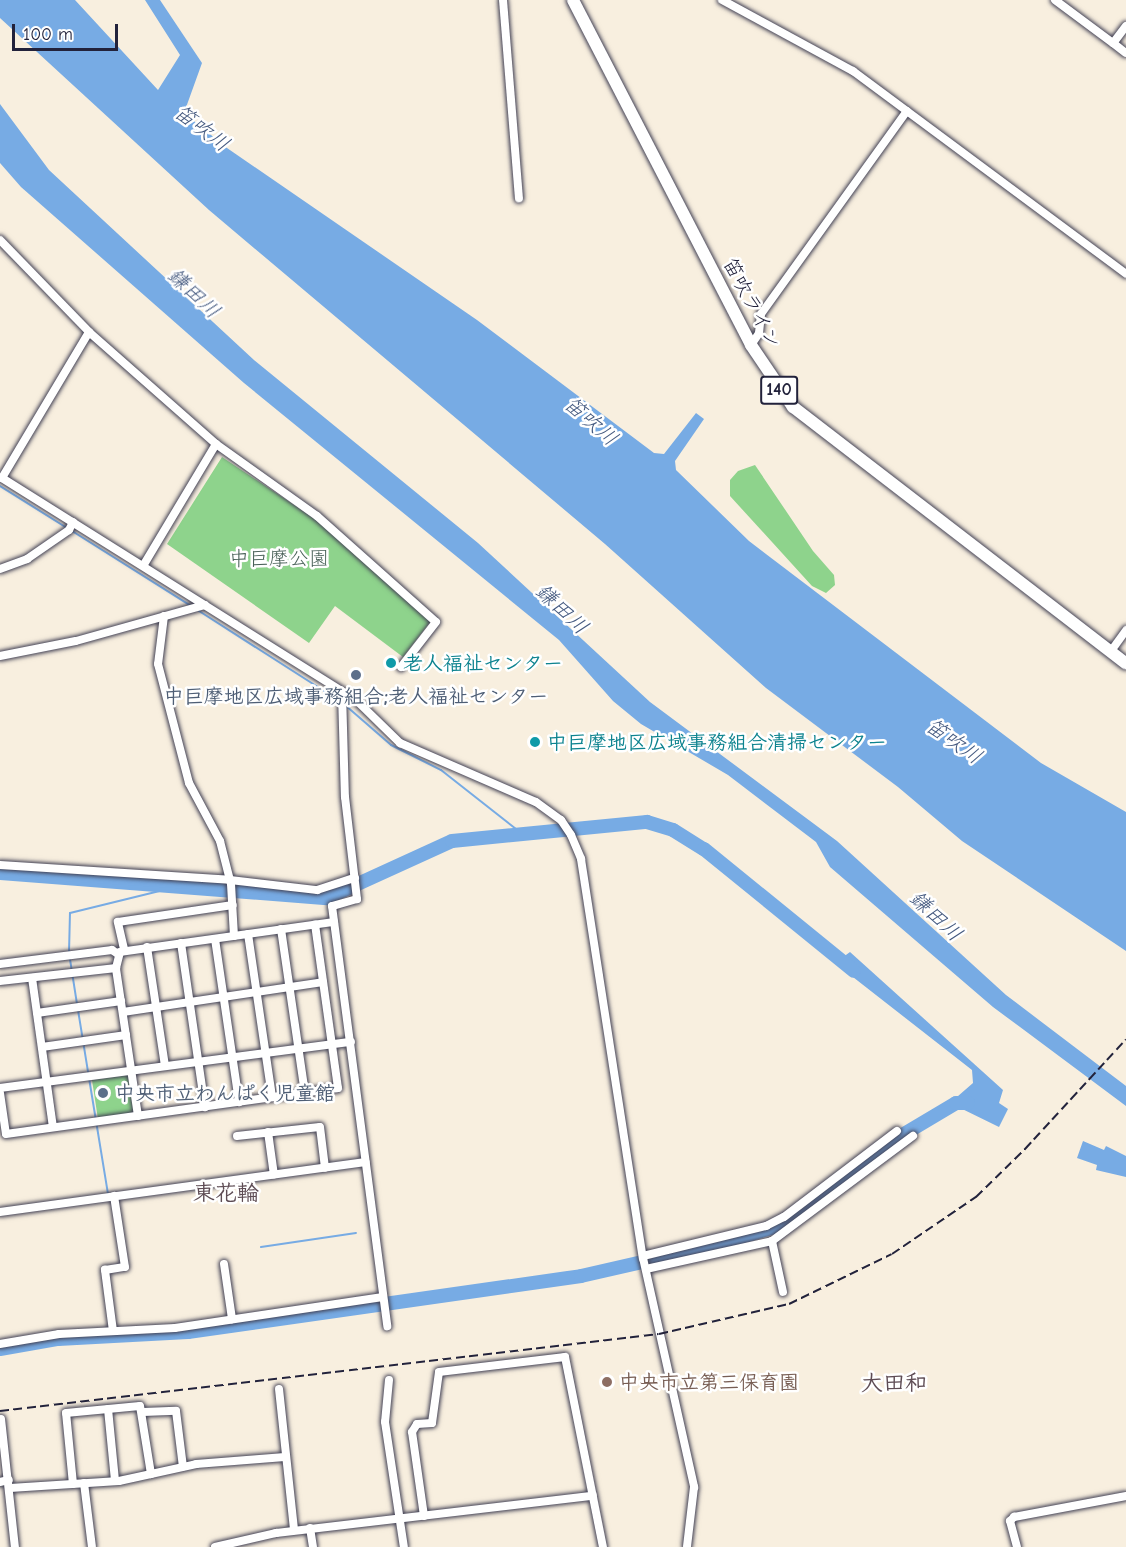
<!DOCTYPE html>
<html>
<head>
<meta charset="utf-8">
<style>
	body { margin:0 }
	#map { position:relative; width:1126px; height:1547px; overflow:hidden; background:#f8efdf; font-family:"Comic Neue","Klee One",sans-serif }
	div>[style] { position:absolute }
	.green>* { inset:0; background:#8ed38c }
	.water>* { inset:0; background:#77abe4 }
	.stream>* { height:2px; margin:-1px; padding:0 1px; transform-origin:1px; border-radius:1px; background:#77abe4 }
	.river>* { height:14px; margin:-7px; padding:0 7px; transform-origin:7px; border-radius:7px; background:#77abe4 }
	.roads { filter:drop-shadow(0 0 2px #424154) drop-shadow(0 0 2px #424154) }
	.minor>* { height:8px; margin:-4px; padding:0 4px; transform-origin:4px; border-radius:4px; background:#fff }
	.highway>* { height:12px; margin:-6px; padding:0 6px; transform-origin:6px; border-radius:6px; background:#fff }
	.rail>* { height:2px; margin-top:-1px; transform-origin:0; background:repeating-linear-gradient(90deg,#22223b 0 9px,transparent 0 13.5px) }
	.dots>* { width:16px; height:16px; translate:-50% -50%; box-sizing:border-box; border:3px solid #fff; border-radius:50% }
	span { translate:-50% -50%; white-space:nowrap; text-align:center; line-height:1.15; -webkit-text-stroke:5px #fff; paint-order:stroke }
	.shield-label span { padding:2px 4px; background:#fff; border:2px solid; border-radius:4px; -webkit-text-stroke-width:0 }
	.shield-label { font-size:18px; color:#22223b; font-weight:700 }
	.street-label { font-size:20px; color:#22223b }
	.park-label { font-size:20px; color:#486057 }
	.culture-label { font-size:20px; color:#0d838f; font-weight:700 }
	.left { translate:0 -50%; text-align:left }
	.service-label { font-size:20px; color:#4e5e75; font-weight:700 }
	.education-label { font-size:20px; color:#785e54; font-weight:700 }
	.water-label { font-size:21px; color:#44597f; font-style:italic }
	.quarter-label { font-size:22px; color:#5e4c54; font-weight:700 }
	.scale { position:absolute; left:12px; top:24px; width:106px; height:27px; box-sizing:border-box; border:3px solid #22223b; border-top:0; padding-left:8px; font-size:18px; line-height:21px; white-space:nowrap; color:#22223b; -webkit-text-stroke:4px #fff; paint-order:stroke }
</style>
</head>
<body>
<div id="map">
	<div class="green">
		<div style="clip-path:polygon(222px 457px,315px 519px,430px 622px,403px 657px,335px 606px,309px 643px,167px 544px)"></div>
		<div style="clip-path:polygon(755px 465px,813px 551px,834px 575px,835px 585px,826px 593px,812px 586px,730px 496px,730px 480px,738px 471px)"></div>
		<div style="clip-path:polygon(129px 1075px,134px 1114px,98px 1119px,92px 1080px)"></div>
	</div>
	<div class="water">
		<div style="clip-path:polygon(0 0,75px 0,158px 90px,180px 55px,145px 0,160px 0,202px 63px,184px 113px,227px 148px,477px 320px,654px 453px,664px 454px,696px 413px,704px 419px,675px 461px,676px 470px,749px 541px,1041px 763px,1126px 812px,1126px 951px,962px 841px,898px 787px,766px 688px,605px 544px,209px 210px,0 18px)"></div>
		<div style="clip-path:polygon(0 104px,49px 170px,254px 360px,478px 543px,650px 702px,837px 841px,1006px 995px,1126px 1086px,1126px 1106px,993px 1007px,830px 867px,816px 842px,728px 775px,641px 724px,613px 701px,559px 640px,244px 383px,21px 187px,0 163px)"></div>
		<div style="clip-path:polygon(850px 952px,1003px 1090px,999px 1103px,1008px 1109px,999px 1127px,950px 1103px,973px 1083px,972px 1070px,835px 963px)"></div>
		<div style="clip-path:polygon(1083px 1141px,1104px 1150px,1106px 1146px,1126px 1156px,1126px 1177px,1096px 1170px,1097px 1165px,1077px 1158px)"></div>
	</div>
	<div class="stream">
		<div style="left:0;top:486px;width:79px;rotate:32.1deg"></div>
		<div style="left:72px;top:531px;width:141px;rotate:32.2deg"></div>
		<div style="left:199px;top:611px;width:167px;rotate:32.6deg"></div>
		<div style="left:345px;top:705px;width:61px;rotate:41deg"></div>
		<div style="left:391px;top:745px;width:56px;rotate:26.6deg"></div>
		<div style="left:441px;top:770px;width:102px;rotate:38.2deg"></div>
		<div style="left:77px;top:1004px;width:52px;rotate:-98.9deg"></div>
		<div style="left:69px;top:953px;width:40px;rotate:-88.6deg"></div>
		<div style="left:70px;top:913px;width:109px;rotate:-13.8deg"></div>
		<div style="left:78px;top:1010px;width:63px;rotate:80.8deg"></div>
		<div style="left:89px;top:1078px;width:118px;rotate:80.7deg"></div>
		<div style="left:261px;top:1247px;width:96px;rotate:-8.4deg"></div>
	</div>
	<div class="river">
		<div style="left:0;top:873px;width:328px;rotate:4.4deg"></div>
		<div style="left:327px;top:898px;width:137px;rotate:-24.5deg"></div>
		<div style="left:452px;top:841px;width:196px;rotate:-5.6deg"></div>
		<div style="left:647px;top:822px;width:27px;rotate:17deg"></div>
		<div style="left:673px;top:830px;width:36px;rotate:32deg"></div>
		<div style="left:704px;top:849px;width:193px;rotate:39.1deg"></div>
		<div style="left:0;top:1349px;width:59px;rotate:-9.8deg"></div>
		<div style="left:58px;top:1339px;width:130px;rotate:-3.1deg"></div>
		<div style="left:188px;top:1332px;width:397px;rotate:-8.1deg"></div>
		<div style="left:581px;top:1276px;width:130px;rotate:-12.9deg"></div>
		<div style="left:708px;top:1247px;width:73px;rotate:-16.7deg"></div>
		<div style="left:778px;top:1226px;width:150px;rotate:-36.3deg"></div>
		<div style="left:899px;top:1137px;width:66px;rotate:-30.8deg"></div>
		<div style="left:956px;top:1103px;width:12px"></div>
	</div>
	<div class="roads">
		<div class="minor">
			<div style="left:503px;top:0;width:199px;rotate:85.4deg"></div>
			<div style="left:722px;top:0;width:149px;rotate:28.5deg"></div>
			<div style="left:853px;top:71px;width:340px;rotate:36.6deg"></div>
			<div style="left:1055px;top:0;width:72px;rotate:36.6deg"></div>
			<div style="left:1126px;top:26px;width:21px;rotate:127deg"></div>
			<div style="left:1113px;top:43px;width:16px;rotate:38deg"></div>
			<div style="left:0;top:240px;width:128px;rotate:45.9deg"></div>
			<div style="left:89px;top:332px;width:169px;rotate:41.4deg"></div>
			<div style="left:216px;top:444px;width:142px;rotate:120.9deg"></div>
			<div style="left:89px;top:332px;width:170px;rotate:120.8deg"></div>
			<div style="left:2px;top:478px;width:418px;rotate:32.1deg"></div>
			<div style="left:356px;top:700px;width:62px;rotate:44.3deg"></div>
			<div style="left:400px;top:743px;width:148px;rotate:23.5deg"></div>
			<div style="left:536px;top:802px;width:31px;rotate:36deg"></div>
			<div style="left:561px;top:820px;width:18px;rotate:56deg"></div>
			<div style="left:571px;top:835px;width:26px;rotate:67deg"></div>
			<div style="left:581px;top:859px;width:404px;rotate:81.2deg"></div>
			<div style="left:643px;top:1258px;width:235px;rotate:77.4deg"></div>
			<div style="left:694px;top:1487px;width:60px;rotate:96.7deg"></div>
			<div style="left:751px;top:345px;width:14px;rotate:-56deg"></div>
			<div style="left:759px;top:333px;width:19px;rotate:-84deg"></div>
			<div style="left:761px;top:314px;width:250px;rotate:-54.3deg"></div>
			<div style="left:216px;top:444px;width:124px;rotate:35.5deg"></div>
			<div style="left:317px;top:516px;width:159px;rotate:41.7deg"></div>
			<div style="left:436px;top:622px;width:57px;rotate:127.9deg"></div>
			<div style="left:0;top:569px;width:29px;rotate:-20deg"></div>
			<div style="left:27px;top:559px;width:51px;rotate:-34.6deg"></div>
			<div style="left:69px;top:530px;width:9px;rotate:-63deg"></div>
			<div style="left:164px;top:616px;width:48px;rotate:97.1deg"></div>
			<div style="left:158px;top:664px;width:123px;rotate:75.4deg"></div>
			<div style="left:189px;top:783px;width:66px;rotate:61.9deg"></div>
			<div style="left:220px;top:841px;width:44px;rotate:75.7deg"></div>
			<div style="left:231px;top:884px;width:52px;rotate:86.7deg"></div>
			<div style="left:1111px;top:651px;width:26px;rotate:-54deg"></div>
			<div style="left:0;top:656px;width:77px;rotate:-11.2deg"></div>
			<div style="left:76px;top:641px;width:134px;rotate:-15.6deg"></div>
			<div style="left:342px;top:692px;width:105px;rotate:88.4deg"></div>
			<div style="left:345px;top:797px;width:103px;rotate:83.3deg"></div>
			<div style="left:357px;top:899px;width:26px;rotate:164deg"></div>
			<div style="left:332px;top:906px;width:424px;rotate:82.5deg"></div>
			<div style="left:0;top:865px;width:230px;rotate:3.7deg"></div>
			<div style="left:230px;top:880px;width:88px;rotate:6.6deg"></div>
			<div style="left:317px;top:890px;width:40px;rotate:-18deg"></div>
			<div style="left:281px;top:929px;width:166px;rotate:81.7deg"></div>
			<div style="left:248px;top:934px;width:165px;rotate:81.6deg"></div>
			<div style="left:215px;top:939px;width:165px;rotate:81.6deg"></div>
			<div style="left:181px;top:943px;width:166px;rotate:81.7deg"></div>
			<div style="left:147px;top:947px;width:120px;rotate:81.4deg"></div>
			<div style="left:124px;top:949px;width:28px;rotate:-103deg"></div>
			<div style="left:118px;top:922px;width:116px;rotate:-8.4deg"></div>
			<div style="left:0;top:964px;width:113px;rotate:-7.1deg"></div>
			<div style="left:112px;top:950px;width:7px;rotate:34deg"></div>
			<div style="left:32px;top:978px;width:150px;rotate:82deg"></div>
			<div style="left:0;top:981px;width:117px;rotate:-6.4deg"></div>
			<div style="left:123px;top:1012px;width:202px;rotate:-8.5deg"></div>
			<div style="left:37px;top:1013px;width:85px;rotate:-8.1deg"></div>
			<div style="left:42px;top:1047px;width:85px;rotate:-8.1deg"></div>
			<div style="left:0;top:1088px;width:354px;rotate:-7.5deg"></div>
			<div style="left:0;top:1093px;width:41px;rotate:81.7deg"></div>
			<div style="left:6px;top:1134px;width:335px;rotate:-7.9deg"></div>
			<div style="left:338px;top:1088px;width:165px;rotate:-98deg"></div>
			<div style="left:138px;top:1116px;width:150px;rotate:-98.5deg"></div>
			<div style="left:116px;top:968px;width:16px;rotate:-76deg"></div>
			<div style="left:120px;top:952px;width:216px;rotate:-8deg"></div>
			<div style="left:268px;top:1132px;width:43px;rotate:82.1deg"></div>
			<div style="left:237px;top:1136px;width:83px;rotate:-6.2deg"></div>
			<div style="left:320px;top:1127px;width:41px;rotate:83deg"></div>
			<div style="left:0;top:1212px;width:369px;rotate:-7.8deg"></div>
			<div style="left:772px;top:1241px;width:52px;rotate:77.8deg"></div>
			<div style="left:643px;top:1256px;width:127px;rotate:-13.7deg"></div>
			<div style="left:766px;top:1226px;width:20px;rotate:-27deg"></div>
			<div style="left:784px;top:1217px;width:142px;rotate:-37.3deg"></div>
			<div style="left:224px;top:1264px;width:56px;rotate:81.7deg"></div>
			<div style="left:646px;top:1269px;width:129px;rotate:-12.5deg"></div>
			<div style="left:772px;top:1241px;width:176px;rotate:-36.7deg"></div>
			<div style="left:113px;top:1331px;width:62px;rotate:-97.5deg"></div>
			<div style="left:105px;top:1270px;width:20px;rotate:-9deg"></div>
			<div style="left:125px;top:1267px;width:72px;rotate:-98.8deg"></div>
			<div style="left:0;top:1344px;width:60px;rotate:-9.6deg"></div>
			<div style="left:59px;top:1334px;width:116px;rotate:-3deg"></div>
			<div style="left:175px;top:1328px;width:210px;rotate:-8.5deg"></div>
			<div style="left:389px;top:1380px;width:42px;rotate:95.4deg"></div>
			<div style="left:385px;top:1422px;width:126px;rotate:81.4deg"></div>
			<div style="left:279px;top:1389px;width:142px;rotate:83.9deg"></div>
			<div style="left:108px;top:1409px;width:72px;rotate:84.4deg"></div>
			<div style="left:143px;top:1412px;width:33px;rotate:-2deg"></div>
			<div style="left:176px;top:1411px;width:56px;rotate:82.9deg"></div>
			<div style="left:1px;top:1419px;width:129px;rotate:83.8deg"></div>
			<div style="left:0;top:1482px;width:9px;rotate:-13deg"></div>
			<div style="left:84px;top:1483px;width:64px;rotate:82.9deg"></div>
			<div style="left:73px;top:1484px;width:71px;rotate:-95.6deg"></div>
			<div style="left:66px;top:1413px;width:74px;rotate:-5.4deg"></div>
			<div style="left:140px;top:1406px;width:69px;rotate:80.8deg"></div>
			<div style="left:10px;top:1488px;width:109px;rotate:-3.7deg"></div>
			<div style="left:119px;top:1481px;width:79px;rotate:-12.4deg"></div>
			<div style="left:196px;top:1464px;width:89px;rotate:-4.5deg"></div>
			<div style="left:424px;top:1516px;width:85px;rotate:-98.1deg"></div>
			<div style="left:412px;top:1432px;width:9px;rotate:-58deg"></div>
			<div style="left:417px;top:1424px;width:15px;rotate:-4deg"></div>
			<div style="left:432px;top:1423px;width:51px;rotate:-82.2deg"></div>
			<div style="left:439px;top:1372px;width:127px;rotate:-6.8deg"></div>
			<div style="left:565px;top:1357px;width:194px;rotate:78.7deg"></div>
			<div style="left:310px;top:1528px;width:19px;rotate:81deg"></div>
			<div style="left:215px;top:1547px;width:63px;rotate:-12.9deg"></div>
			<div style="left:276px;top:1533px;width:319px;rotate:-6.7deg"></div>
			<div style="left:1017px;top:1547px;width:27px;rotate:-105deg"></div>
			<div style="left:1010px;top:1521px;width:6px;rotate:-45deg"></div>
			<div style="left:1014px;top:1517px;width:114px;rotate:-10.6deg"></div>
		</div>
		<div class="highway">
			<div style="left:573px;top:0;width:388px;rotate:62.7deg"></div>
			<div style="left:751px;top:345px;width:75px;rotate:55.9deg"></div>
			<div style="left:793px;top:407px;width:420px;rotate:37.6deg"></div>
		</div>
	</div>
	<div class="rail">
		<div style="left:0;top:1411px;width:663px;rotate:-6.66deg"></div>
		<div style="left:659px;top:1334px;width:133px;rotate:-13deg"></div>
		<div style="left:789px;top:1304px;width:114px;rotate:-25.9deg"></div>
		<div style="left:892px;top:1254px;width:102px;rotate:-34.2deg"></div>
		<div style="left:976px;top:1197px;width:69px;rotate:-44.4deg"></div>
		<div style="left:1025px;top:1149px;width:149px;rotate:-47.4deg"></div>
	</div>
	<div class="dots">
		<div style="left:391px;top:663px;background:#0f9aa8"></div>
		<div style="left:356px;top:675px;background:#5c6f8a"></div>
		<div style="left:535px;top:742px;background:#0f9aa8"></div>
		<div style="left:103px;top:1093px;background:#5c6f8a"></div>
		<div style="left:607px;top:1382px;background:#8d6e63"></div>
	</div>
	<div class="shield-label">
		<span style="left:779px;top:390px">140</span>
	</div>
	<div class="street-label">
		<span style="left:752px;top:303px;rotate:62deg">笛吹ライン</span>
	</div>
	<div class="park-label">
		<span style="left:279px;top:558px">中巨摩公園</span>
	</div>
	<div class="culture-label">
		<span class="left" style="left:403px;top:663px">老人福祉センター</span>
		<span class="left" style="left:547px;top:742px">中巨摩地区広域事務組合清掃センター</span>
	</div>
	<div class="service-label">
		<span style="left:356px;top:696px">中巨摩地区広域事務組合;老人福祉センター</span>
		<span class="left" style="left:115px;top:1093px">中央市立わんぱく児童館</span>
	</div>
	<div class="education-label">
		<span class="left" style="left:619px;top:1382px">中央市立第三保育園</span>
	</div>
	<div class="water-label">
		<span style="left:202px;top:128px;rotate:37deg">笛吹川</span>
		<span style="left:194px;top:293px;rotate:43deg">鎌田川</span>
		<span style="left:591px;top:421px;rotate:41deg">笛吹川</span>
		<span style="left:562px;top:609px;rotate:43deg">鎌田川</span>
		<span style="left:954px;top:741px;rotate:35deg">笛吹川</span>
		<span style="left:936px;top:916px;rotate:43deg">鎌田川</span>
	</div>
	<div class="quarter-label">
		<span style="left:226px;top:1194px">東花輪</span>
		<span style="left:894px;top:1384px">大田和</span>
	</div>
	<div class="scale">100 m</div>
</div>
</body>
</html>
